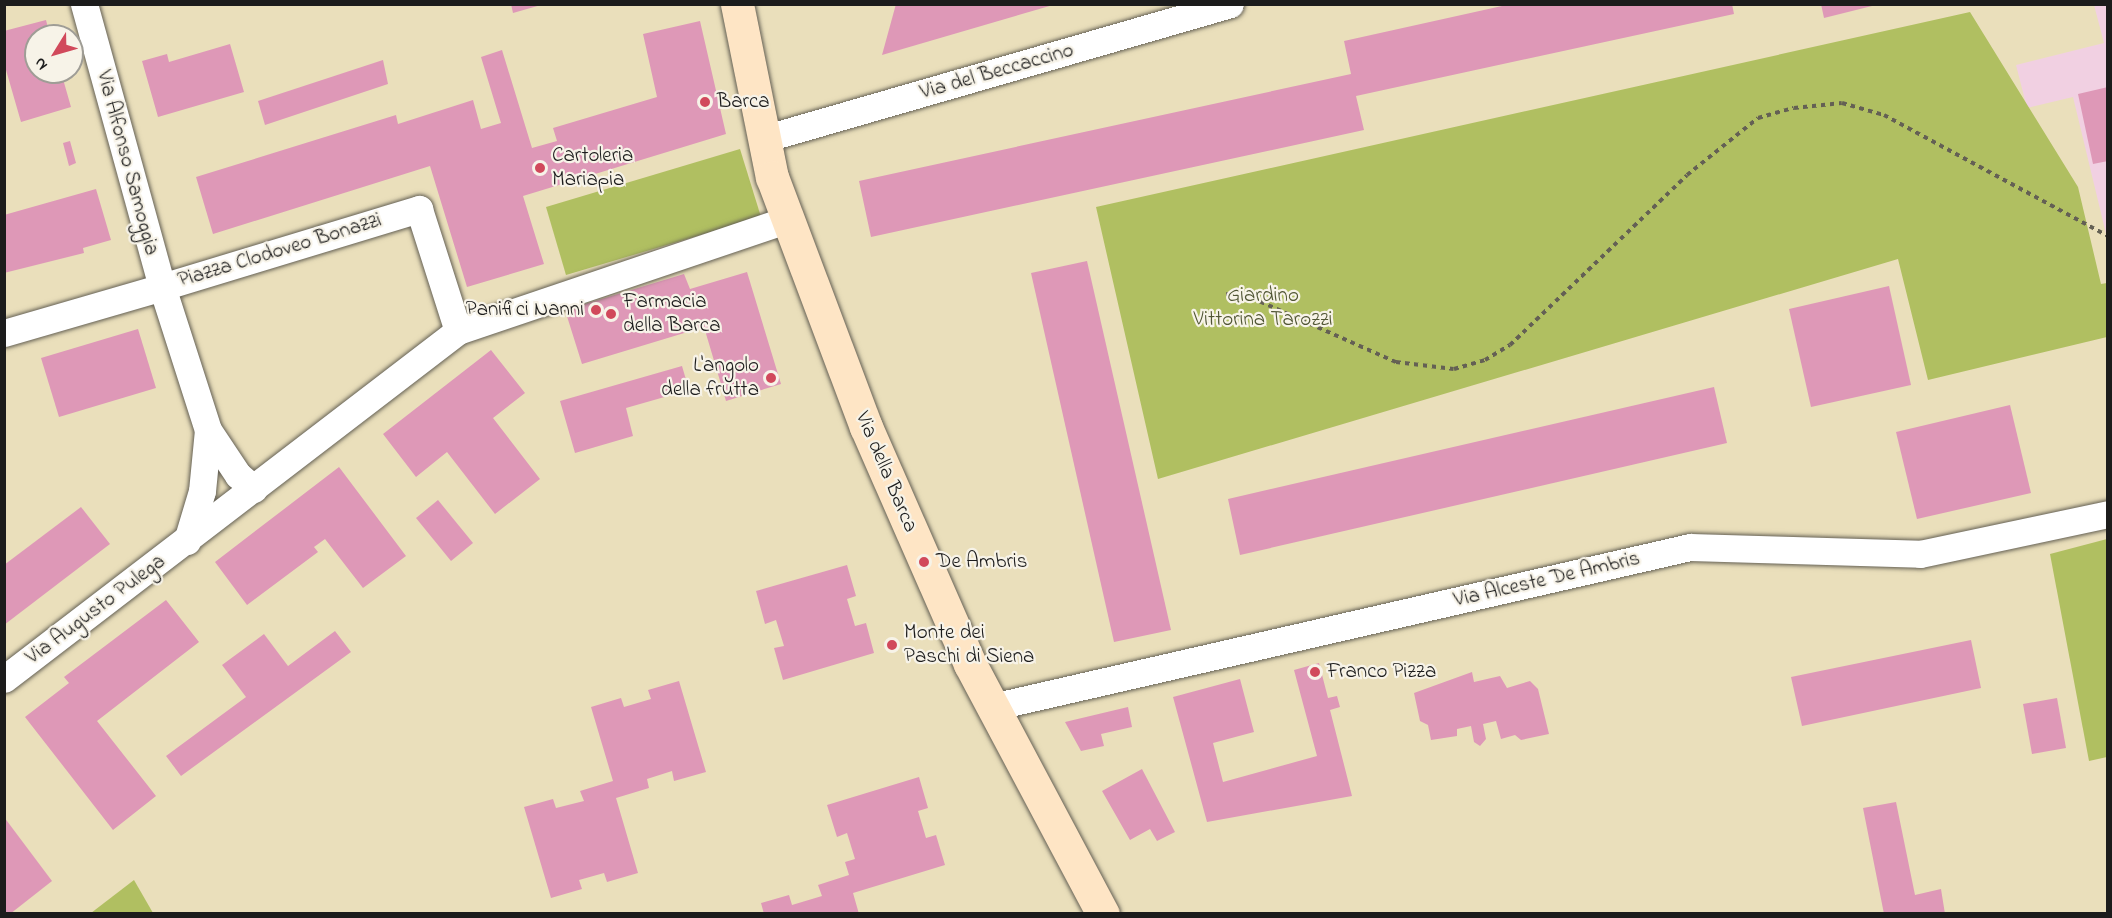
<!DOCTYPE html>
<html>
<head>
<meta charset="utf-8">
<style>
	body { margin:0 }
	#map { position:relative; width:2112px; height:918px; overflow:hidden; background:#eadfbb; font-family:"Indie Flower",sans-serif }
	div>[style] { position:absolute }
	.built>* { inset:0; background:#f1d0e2 }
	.green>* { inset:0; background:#b0bf61 }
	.building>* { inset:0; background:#de98b7 }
	.path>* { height:4px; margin-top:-2px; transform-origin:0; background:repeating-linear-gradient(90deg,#646054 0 4.5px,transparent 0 9px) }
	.roads { filter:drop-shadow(0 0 2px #646054) drop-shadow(0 0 2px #646054) }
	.street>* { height:27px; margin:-13.5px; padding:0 13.5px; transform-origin:13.5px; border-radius:13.5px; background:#fff }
	.secondary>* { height:33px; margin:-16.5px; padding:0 16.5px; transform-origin:16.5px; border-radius:16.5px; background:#fee5c5 }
	.dots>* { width:16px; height:16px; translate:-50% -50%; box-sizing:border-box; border:3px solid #f7f3e8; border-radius:50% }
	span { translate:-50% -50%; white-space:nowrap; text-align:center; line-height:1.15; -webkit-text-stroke:4.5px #f7f3e8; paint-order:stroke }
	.street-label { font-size:21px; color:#1c1c1c }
	.poi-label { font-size:21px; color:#1c1c1c }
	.left { translate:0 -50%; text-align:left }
	.right { translate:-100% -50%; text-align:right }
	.park-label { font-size:21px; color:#505534 }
	.frame { position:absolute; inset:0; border:6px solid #1c1c1c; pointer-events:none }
	.north { position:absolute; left:24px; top:24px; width:60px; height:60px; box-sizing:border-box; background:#f7f3e8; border:2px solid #9f9d96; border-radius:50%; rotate:233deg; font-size:16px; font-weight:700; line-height:24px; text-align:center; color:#1c1c1c }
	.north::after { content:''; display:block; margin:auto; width:21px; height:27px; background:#d1495b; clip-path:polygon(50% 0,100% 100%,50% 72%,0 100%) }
</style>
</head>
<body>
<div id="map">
	<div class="built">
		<div style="clip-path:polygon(2094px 5px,2107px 5px,2107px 238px,2073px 97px,2027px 108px,2016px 65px,2104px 43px)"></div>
	</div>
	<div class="green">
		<div style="clip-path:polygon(1970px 12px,2078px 187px,2101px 284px,2107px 283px,2107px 337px,1928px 380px,1898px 259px,1158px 479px,1096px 207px)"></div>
		<div style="clip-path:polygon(740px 149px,761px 217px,566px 275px,546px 207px)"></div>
		<div style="clip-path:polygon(2107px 539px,2107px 757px,2089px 761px,2050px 554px)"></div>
		<div style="clip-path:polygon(134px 880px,153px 913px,91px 913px)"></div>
	</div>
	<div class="building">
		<div style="clip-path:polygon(511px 4px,541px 4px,541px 5px,513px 13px)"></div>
		<div style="clip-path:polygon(896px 4px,1053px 4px,1053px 5px,882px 55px)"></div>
		<div style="clip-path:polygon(1511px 4px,1732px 4px,1734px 14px,1356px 96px,1364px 130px,871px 237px,859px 181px,1351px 74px,1344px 41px)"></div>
		<div style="clip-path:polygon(1821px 4px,1876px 4px,1876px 5px,1824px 18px)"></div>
		<div style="clip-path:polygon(46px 20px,50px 36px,36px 36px,36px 72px,61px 72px,71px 107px,21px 122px,4px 63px,4px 31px)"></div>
		<div style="clip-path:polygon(700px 21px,726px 134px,523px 196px,544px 264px,467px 287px,430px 166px,213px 234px,196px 177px,396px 115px,398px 124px,473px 100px,481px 129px,501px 123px,481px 57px,502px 50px,532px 148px,557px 141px,553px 128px,657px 97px,643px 34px)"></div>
		<div style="clip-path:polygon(230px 44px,244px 92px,158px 117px,142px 61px,167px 54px,169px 62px)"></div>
		<div style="clip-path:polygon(383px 60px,388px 84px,265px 125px,258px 101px)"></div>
		<div style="clip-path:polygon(2108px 87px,2108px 161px,2093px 164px,2078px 94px)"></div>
		<div style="clip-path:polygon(70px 141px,76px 163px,69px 166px,63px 143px)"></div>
		<div style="clip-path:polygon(96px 189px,111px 240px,83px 248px,84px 253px,4px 273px,4px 215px)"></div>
		<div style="clip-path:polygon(1087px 261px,1171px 630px,1114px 642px,1031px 273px)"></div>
		<div style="clip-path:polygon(747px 272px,781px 384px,726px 401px,704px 327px,582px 364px,565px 310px,684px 274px,690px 289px)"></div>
		<div style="clip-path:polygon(1889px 286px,1911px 385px,1811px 407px,1789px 309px)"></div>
		<div style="clip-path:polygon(138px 329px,156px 388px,59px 417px,41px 358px)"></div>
		<div style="clip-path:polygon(491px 350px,525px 393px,493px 418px,540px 479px,495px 514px,447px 452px,416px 477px,383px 434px)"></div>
		<div style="clip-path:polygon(682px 366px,689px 390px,626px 408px,633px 436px,575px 453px,560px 401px)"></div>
		<div style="clip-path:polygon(1714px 387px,1727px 443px,1240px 555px,1228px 499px)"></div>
		<div style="clip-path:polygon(2010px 405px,2031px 493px,1917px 519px,1896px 432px)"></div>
		<div style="clip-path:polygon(339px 467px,406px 556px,363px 588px,325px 539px,314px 547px,318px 552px,247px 605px,215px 562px)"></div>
		<div style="clip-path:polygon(438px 500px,473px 543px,451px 561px,416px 518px)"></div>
		<div style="clip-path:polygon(81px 507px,110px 544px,4px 625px,4px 565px)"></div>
		<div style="clip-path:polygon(847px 565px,856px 596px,847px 599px,855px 626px,866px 623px,874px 653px,783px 680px,774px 648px,784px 646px,776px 620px,765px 624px,756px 591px)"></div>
		<div style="clip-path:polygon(166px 600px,199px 642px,97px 721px,156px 796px,113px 830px,25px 717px,69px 683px,64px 677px)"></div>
		<div style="clip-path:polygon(335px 631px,351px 652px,181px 776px,166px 756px,246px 697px,222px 665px,264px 634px,288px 666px)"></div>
		<div style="clip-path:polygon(1971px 640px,1981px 688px,1802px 726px,1791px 677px)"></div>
		<div style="clip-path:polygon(1319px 663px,1328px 698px,1337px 696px,1340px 707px,1330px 710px,1352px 796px,1207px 822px,1173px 697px,1240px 679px,1254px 732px,1213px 743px,1223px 782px,1317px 756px,1294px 670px)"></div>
		<div style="clip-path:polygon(1472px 672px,1474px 682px,1500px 676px,1507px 688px,1530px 681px,1538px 689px,1549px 734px,1521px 740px,1515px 735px,1501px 739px,1496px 721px,1483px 724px,1486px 739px,1480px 746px,1474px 742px,1471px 726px,1457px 729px,1457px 736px,1431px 740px,1428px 725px,1420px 721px,1414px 693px)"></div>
		<div style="clip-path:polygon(679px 681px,706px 772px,674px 781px,672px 771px,647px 779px,649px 788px,616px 798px,638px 873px,607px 882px,604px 873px,579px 880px,582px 889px,551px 898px,524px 807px,553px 799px,556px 808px,584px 801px,580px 791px,613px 781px,591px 707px,621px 698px,624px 707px,651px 699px,648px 690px)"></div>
		<div style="clip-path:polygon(2057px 698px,2066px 748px,2032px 754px,2023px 704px)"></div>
		<div style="clip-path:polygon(1128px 707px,1132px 727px,1101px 734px,1104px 746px,1081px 751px,1065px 722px)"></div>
		<div style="clip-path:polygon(1142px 769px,1175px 832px,1157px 841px,1150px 829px,1130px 840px,1102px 791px)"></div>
		<div style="clip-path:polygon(919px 777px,928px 808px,918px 811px,926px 838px,936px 835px,945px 865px,853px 893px,859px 914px,764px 914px,761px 903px,789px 895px,792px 905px,822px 896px,818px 885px,849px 875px,845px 862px,855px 859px,847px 833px,837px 837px,827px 805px)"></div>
		<div style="clip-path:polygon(1896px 802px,1915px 895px,1941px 889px,1945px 914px,1884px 914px,1863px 808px)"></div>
		<div style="clip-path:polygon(4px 817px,52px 881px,10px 914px,4px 914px)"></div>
	</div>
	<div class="path">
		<div style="left:1226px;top:294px;width:26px;rotate:9deg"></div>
		<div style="left:1252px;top:298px;width:158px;rotate:24deg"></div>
		<div style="left:1396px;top:362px;width:58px;rotate:6.9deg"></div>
		<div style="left:1454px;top:369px;width:32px;rotate:-16deg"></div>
		<div style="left:1485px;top:360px;width:29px;rotate:-31deg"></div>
		<div style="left:1510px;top:345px;width:245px;rotate:-43.8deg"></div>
		<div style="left:1687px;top:175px;width:91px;rotate:-38.8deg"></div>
		<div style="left:1758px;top:118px;width:37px;rotate:-16deg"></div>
		<div style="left:1794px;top:108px;width:48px;rotate:-5.9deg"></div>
		<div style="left:1842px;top:103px;width:44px;rotate:15.9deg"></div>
		<div style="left:1884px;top:115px;width:255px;rotate:28.4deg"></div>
	</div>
	<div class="roads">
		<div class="street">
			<div style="left:763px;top:139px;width:486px;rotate:-16.1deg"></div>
			<div style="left:4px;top:333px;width:165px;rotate:-16.2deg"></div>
			<div style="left:162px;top:287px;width:294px;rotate:-105.4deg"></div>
			<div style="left:208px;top:430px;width:54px;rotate:56.3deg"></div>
			<div style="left:238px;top:475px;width:21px;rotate:41deg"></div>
			<div style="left:187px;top:541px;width:52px;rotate:-73.3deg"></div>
			<div style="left:202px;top:491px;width:61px;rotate:-84.4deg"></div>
			<div style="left:208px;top:430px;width:150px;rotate:-107.8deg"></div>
			<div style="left:162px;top:287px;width:269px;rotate:-16.9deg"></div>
			<div style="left:419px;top:209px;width:128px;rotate:72.3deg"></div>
			<div style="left:4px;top:679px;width:572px;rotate:-37.47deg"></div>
			<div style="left:458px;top:331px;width:346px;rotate:-18.7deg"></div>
			<div style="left:992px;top:707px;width:716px;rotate:-12.91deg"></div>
			<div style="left:1690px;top:547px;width:230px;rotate:1.7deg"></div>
			<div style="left:1920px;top:554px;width:192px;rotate:-12deg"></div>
		</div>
		<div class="secondary">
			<div style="left:737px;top:4px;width:177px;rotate:78.6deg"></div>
			<div style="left:772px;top:177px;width:267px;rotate:69.4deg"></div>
			<div style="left:866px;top:427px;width:259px;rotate:66.3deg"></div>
			<div style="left:970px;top:664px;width:283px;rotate:62deg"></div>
		</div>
	</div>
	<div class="dots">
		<div style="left:705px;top:102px;background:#d1495b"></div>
		<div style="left:540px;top:168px;background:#d1495b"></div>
		<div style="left:596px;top:310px;background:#d1495b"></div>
		<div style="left:611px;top:314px;background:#d1495b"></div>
		<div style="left:771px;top:378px;background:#d1495b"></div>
		<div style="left:924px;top:562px;background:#d1495b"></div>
		<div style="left:892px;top:645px;background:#d1495b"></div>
		<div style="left:1315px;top:672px;background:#d1495b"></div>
	</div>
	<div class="street-label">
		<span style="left:997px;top:72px;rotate:-16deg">Via del Beccaccino</span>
		<span style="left:127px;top:163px;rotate:75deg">Via Alfonso Samoggia</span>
		<span style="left:280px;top:251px;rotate:-17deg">Piazza Clodoveo Bonazzi</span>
		<span style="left:886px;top:472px;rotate:67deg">Via della Barca</span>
		<span style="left:1547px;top:580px;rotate:-13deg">Via Alceste De Ambris</span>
		<span style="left:96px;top:610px;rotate:-37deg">Via Augusto Pulega</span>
	</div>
	<div class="poi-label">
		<span class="left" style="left:717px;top:102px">Barca</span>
		<span class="left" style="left:552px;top:168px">Cartoleria<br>Mariapia</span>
		<span class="left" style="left:623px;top:314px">Farmacia<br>della Barca</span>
		<span class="right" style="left:584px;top:310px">Panifici Nanni</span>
		<span class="right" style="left:759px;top:378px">L'angolo<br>della frutta</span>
		<span class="left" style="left:936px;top:562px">De Ambris</span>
		<span class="left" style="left:904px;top:645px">Monte dei<br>Paschi di Siena</span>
		<span class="left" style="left:1327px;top:672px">Franco Pizza</span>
	</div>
	<div class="park-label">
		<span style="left:1263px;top:308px">Giardino<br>Vittorina Tarozzi</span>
	</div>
	<div class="frame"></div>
	<div class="north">N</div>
</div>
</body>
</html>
